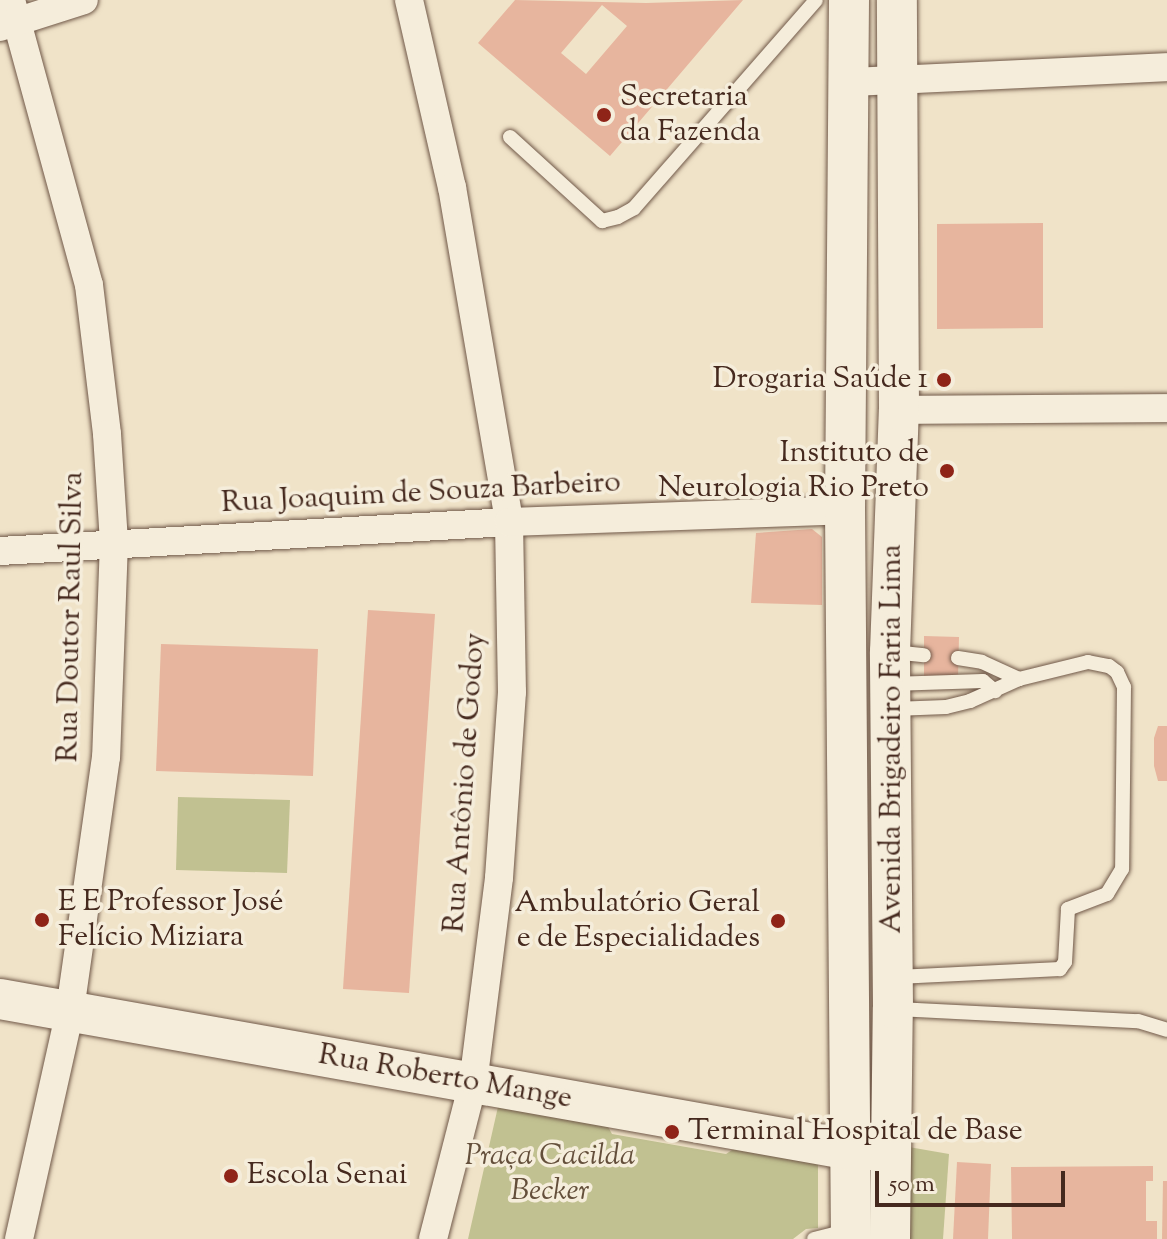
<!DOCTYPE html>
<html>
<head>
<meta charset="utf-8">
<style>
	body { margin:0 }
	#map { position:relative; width:1167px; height:1239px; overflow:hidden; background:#f0e3c8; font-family:"Sorts Mill Goudy",serif }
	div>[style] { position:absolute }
	.green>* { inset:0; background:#c1c191 }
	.building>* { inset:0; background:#e7b59e }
	.roads { filter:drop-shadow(0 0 2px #705848) drop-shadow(0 0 2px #705848) }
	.lane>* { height:14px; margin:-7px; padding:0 7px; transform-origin:7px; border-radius:7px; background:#f5eddb }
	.street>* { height:28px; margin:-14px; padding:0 14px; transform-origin:14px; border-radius:14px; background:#f5eddb }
	.secondary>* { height:40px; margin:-20px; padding:0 20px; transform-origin:20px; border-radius:20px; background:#f5eddb }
	.dots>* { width:22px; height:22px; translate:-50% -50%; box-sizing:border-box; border:4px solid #f5eddb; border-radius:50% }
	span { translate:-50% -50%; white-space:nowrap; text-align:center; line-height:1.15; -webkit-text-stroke:7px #f5eddb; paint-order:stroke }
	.poi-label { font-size:30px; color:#45291e }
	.left { translate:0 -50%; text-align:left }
	.right { translate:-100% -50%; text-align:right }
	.street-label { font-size:30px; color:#45291e }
	.park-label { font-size:30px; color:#644f3b; font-style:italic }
	.scale { position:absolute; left:875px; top:1171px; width:190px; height:36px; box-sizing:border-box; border:4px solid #45291e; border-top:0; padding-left:10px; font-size:24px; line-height:28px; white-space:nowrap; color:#45291e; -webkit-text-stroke:6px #f5eddb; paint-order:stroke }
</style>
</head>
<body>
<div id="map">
	<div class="green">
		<div style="clip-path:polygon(178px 797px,290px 800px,287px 873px,176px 870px)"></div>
		<div style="clip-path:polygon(500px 1098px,604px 1119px,612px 1134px,726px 1154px,744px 1142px,818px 1157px,818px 1228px,806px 1229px,793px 1239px,468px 1239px)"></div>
		<div style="clip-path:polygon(903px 1146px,949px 1154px,943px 1239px,902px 1239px)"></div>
	</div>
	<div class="building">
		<div style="clip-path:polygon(evenodd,515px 0,646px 3px,743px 0,610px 156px,478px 43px,515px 0,602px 5px,627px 26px,586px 74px,561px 53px,602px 5px)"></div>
		<div style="clip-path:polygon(1043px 223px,1043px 328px,937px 329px,937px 224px)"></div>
		<div style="clip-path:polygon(812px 529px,822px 537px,822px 605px,751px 603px,756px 533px)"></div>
		<div style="clip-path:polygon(368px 610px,435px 614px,409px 993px,343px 989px)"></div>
		<div style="clip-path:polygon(924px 636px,959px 637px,958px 678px,924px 678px)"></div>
		<div style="clip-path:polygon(161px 644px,318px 649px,313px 776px,156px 771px)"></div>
		<div style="clip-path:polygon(1158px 726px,1167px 726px,1167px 781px,1158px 781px,1154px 766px,1154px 738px)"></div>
		<div style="clip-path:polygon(957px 1162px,991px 1164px,988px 1239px,953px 1239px)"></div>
		<div style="clip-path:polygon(1153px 1166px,1153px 1181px,1146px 1181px,1146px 1221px,1157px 1221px,1157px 1239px,1012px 1239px,1011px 1167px)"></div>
		<div style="clip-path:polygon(1163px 1181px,1167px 1181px,1167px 1239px,1162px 1239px)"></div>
	</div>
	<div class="roads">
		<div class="lane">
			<div style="left:510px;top:137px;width:125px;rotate:42.4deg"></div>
			<div style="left:602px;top:221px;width:16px;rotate:-14deg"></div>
			<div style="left:618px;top:217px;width:18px;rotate:-29deg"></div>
			<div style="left:634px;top:208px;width:276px;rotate:-48.8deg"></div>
			<div style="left:893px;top:652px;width:31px;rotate:6deg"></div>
			<div style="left:958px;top:658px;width:24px;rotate:9deg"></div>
			<div style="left:982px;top:662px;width:41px;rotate:24.7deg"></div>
			<div style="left:891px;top:684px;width:92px;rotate:-1.9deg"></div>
			<div style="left:983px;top:681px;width:16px;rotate:40deg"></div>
			<div style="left:894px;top:709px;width:52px;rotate:-2.2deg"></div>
			<div style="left:946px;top:707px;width:25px;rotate:-14deg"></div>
			<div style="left:970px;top:701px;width:54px;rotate:-24.2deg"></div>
			<div style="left:1019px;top:679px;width:71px;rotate:-13.8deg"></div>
			<div style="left:1088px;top:662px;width:21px;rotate:11deg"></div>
			<div style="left:1109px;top:666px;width:10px;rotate:37deg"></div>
			<div style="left:1117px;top:672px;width:17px;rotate:65deg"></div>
			<div style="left:1124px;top:687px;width:182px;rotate:90.6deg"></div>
			<div style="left:1122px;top:869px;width:29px;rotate:121deg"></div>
			<div style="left:1107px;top:894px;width:42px;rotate:159deg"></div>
			<div style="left:1068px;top:909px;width:53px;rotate:93.2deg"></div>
			<div style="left:1065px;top:962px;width:9px;rotate:126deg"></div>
			<div style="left:1060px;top:969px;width:163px;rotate:177.2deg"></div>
			<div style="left:897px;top:1009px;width:241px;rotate:2.9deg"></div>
			<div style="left:1138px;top:1021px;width:30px;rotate:17deg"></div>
			<div style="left:814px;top:1239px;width:34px;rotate:-14deg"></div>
		</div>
		<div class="street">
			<div style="left:11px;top:0;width:295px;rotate:74.7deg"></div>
			<div style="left:89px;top:285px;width:150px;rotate:83.1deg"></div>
			<div style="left:107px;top:434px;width:108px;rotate:86.3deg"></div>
			<div style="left:114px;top:542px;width:215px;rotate:92.1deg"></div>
			<div style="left:106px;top:757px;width:257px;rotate:98.1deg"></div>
			<div style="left:70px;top:1011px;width:234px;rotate:102.6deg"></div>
			<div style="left:409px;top:0;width:192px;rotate:77.1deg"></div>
			<div style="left:452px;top:187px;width:340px;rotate:80.3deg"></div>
			<div style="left:509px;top:522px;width:170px;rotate:89deg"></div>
			<div style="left:512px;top:692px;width:186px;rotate:94deg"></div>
			<div style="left:499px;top:878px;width:207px;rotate:97.2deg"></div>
			<div style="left:473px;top:1083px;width:161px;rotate:104.4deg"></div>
			<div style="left:0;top:27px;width:88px;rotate:-17.8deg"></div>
			<div style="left:850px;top:82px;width:317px;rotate:-2.7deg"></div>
			<div style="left:899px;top:410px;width:268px;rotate:-0.4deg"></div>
			<div style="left:0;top:551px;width:510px;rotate:-3.26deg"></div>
			<div style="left:509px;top:522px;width:336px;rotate:-2deg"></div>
		</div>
		<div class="secondary">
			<div style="left:849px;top:0;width:510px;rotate:90.45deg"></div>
			<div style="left:845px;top:510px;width:729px;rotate:89.53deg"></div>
			<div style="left:0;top:999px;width:863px;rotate:10.07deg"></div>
			<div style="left:850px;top:1150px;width:24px"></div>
			<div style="left:890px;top:1239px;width:231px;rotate:-89.3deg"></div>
			<div style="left:893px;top:1008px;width:356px;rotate:-90.5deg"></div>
			<div style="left:890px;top:652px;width:242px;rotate:-87.9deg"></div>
			<div style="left:899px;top:410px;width:410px;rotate:-90.3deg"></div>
		</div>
	</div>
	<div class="dots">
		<div style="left:604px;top:115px;background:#8f2418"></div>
		<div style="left:944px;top:380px;background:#8f2418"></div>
		<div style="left:947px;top:471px;background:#8f2418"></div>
		<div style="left:42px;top:920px;background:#8f2418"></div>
		<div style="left:778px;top:921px;background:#8f2418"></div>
		<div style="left:672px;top:1132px;background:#8f2418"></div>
		<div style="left:231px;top:1176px;background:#8f2418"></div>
	</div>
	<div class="poi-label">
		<span class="left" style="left:620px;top:115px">Secretaria<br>da Fazenda</span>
		<span class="right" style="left:928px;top:380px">Drogaria Saúde 1</span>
		<span class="right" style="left:929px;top:471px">Instituto de<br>Neurologia Rio Preto</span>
		<span class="left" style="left:58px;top:920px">E E Professor José<br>Felício Miziara</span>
		<span class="right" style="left:760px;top:921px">Ambulatório Geral<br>e de Especialidades</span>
		<span class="left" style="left:688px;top:1132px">Terminal Hospital de Base</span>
		<span class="left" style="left:247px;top:1176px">Escola Senai</span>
	</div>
	<div class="street-label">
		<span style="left:421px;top:494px;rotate:-3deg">Rua Joaquim de Souza Barbeiro</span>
		<span style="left:72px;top:617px;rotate:-89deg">Rua Doutor Raul Silva</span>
		<span style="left:893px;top:739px;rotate:-90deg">Avenida Brigadeiro Faria Lima</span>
		<span style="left:466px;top:783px;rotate:-86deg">Rua Antônio de Godoy</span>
		<span style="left:445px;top:1078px;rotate:10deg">Rua Roberto Mange</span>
	</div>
	<div class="park-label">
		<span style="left:550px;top:1174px">Praça Cacilda<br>Becker</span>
	</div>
	<div class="scale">50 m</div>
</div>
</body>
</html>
